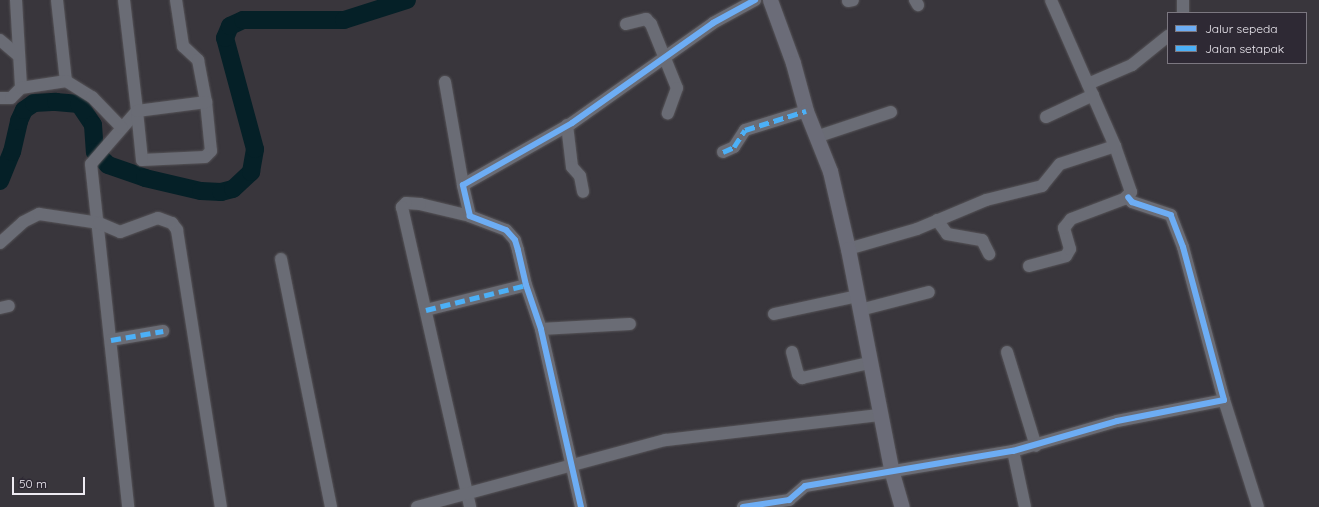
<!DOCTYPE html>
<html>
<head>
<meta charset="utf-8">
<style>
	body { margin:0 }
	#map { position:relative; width:1319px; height:507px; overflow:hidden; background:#39363c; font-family:Quicksand,sans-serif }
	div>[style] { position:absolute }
	.river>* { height:18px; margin:-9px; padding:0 9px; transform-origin:9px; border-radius:9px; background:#052027 }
	.roads { filter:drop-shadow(0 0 1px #565458) drop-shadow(0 0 1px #565458) }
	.minor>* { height:12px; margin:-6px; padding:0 6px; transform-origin:6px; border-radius:6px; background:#6a6c75 }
	.major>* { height:15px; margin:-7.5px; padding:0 7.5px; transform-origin:7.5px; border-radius:7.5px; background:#6b6c78 }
	.quiet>* { height:5px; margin-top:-2.5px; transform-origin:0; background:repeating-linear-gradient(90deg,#4cb0f7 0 10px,transparent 0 15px) }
	.cycleway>* { height:6px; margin:-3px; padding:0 3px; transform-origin:3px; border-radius:3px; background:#6dadf4 }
	span { translate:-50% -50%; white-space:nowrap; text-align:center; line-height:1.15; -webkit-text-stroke:3px #2e2934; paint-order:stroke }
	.legend { position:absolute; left:1167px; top:12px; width:140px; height:52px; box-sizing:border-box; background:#2e2934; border:1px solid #7b7780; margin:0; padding:5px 7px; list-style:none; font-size:12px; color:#eeebf2 }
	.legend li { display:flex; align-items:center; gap:8px; height:20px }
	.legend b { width:20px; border:1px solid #7b7780 }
	.scale { position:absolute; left:12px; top:477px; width:73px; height:18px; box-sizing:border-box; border:2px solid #eeebf2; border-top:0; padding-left:5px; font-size:12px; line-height:14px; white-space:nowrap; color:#eeebf2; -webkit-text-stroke:3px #2e2934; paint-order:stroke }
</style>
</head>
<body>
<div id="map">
	<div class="river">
		<div style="left:0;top:181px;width:31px;rotate:-68deg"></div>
		<div style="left:12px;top:152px;width:32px;rotate:-77deg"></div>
		<div style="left:19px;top:121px;width:12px;rotate:-66deg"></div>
		<div style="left:24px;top:110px;width:12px;rotate:-35deg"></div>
		<div style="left:34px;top:103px;width:22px;rotate:-3deg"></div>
		<div style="left:56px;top:102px;width:23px;rotate:5deg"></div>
		<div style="left:79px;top:104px;width:25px;rotate:56deg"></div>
		<div style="left:93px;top:125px;width:27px;rotate:86deg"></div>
		<div style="left:95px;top:152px;width:18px;rotate:45deg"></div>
		<div style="left:108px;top:165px;width:39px;rotate:19deg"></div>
		<div style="left:145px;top:178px;width:57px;rotate:13.1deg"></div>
		<div style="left:201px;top:191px;width:20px;rotate:3deg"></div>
		<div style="left:221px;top:192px;width:12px;rotate:-14deg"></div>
		<div style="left:233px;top:189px;width:25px;rotate:-43deg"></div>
		<div style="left:251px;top:172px;width:23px;rotate:-80deg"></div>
		<div style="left:255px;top:149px;width:115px;rotate:-105.1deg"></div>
		<div style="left:225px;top:38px;width:13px;rotate:-67deg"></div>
		<div style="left:230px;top:26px;width:14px;rotate:-25deg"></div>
		<div style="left:243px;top:20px;width:101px"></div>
		<div style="left:344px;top:20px;width:66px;rotate:-17.6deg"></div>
	</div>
	<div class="roads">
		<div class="minor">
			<div style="left:16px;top:0;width:88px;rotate:86.7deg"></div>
			<div style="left:57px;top:0;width:81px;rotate:83.7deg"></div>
			<div style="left:124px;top:0;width:112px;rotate:83.3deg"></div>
			<div style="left:137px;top:111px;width:70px;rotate:131deg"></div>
			<div style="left:91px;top:164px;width:345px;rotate:83.8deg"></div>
			<div style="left:176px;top:0;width:47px;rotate:81.3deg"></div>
			<div style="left:183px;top:46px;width:21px;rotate:43deg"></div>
			<div style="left:198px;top:60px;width:43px;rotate:79.2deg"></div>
			<div style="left:206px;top:102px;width:49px;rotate:84.2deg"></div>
			<div style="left:211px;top:151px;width:8px;rotate:135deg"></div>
			<div style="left:205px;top:157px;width:63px;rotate:177.3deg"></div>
			<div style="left:142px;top:160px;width:49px;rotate:-95.8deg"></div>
			<div style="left:137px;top:111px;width:70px;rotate:-7.4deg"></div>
			<div style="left:915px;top:0;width:6px;rotate:59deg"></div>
			<div style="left:1183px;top:0;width:13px;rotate:90deg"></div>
			<div style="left:848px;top:1px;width:5px;rotate:-11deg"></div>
			<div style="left:626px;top:24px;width:21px;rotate:-14deg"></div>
			<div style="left:646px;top:19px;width:7px;rotate:45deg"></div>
			<div style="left:651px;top:24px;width:69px;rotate:67.9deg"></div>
			<div style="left:677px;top:88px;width:27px;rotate:110deg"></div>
			<div style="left:0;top:40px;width:23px;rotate:40deg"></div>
			<div style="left:445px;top:82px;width:105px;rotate:80.1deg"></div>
			<div style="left:1088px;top:84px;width:48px;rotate:-23.4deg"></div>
			<div style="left:1132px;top:65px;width:46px;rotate:-38.9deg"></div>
			<div style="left:0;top:98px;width:11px"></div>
			<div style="left:11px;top:98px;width:14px;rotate:-45deg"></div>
			<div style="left:21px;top:88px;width:46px;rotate:-8.8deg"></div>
			<div style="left:66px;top:81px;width:31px;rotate:32deg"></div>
			<div style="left:92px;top:97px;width:43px;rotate:45.9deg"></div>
			<div style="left:1046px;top:117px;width:52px;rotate:-25.1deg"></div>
			<div style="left:567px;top:125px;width:42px;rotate:83.2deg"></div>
			<div style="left:572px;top:167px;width:12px;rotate:48deg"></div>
			<div style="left:580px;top:176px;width:16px;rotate:79deg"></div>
			<div style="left:816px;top:137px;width:79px;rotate:-18.4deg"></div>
			<div style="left:723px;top:152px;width:12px;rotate:-24deg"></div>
			<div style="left:734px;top:147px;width:20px;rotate:-57deg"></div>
			<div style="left:745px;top:130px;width:64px;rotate:-17.3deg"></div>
			<div style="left:470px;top:216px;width:51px;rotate:-166.5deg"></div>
			<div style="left:420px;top:204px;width:14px;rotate:-176deg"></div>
			<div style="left:406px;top:203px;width:6px;rotate:135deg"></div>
			<div style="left:402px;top:207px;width:308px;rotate:77.2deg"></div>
			<div style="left:937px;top:220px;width:17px;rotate:54deg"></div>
			<div style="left:947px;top:234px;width:36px;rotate:10deg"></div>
			<div style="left:982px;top:240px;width:16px;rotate:63deg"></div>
			<div style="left:0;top:243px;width:31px;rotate:-42deg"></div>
			<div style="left:23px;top:222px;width:18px;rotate:-27deg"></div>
			<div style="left:39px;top:214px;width:61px;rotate:8.5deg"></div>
			<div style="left:99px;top:223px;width:23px;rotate:23deg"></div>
			<div style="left:120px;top:232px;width:40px;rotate:-20.2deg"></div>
			<div style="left:158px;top:218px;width:15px;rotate:20deg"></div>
			<div style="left:172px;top:223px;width:9px;rotate:54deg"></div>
			<div style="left:177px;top:230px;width:280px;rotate:81deg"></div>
			<div style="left:848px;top:249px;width:72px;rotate:-16.2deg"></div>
			<div style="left:917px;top:229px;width:75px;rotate:-22.8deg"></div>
			<div style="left:986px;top:200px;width:58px;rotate:-14deg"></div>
			<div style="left:1042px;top:186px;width:28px;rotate:-51deg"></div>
			<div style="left:1060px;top:164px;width:58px;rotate:-18.1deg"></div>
			<div style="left:281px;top:259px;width:253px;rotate:78.6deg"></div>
			<div style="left:1029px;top:266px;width:38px;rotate:-15deg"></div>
			<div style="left:1066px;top:256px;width:8px;rotate:-60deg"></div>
			<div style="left:1070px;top:249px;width:22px;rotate:-106deg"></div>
			<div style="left:1064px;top:228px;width:11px;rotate:-52deg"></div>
			<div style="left:1071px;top:219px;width:57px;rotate:-20.7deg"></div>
			<div style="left:1124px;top:199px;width:10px;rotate:-45deg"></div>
			<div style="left:1131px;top:192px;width:49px;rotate:-109.2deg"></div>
			<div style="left:1115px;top:146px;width:159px;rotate:-113.7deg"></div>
			<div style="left:0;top:308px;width:9px;rotate:-13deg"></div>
			<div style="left:426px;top:310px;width:103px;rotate:-14deg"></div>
			<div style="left:860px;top:310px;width:71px;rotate:-14.6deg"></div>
			<div style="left:774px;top:314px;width:85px;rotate:-12.2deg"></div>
			<div style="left:541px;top:329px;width:89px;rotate:-3.2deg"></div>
			<div style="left:111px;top:340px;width:53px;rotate:-9.8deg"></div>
			<div style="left:792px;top:352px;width:23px;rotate:75deg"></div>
			<div style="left:798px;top:374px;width:6px;rotate:45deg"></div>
			<div style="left:802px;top:378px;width:69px;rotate:-12.6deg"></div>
			<div style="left:1007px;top:352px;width:98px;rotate:72.9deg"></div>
			<div style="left:1224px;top:400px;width:112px;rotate:72.4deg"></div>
			<div style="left:1013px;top:451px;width:57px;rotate:77.9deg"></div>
			<div style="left:417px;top:507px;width:258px;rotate:-15.1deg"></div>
			<div style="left:666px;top:440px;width:215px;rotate:-6.7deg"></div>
			<div style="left:581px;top:507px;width:182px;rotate:-102.7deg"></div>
			<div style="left:541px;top:329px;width:46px;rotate:-108.8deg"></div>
			<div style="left:526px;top:285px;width:36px;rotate:-103deg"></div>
			<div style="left:518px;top:250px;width:10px;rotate:-107deg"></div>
			<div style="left:515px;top:240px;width:13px;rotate:-132deg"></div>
			<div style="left:506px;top:230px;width:39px;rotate:-159deg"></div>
			<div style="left:470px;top:216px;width:32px;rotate:-103deg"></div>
			<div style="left:463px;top:185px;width:125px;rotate:-29.6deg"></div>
			<div style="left:572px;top:123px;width:173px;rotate:-35.3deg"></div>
			<div style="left:713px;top:23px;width:48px;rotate:-28.7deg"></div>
			<div style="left:743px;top:507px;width:47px;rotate:-8.7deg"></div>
			<div style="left:789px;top:500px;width:21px;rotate:-41deg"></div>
			<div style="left:805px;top:486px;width:211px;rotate:-9.6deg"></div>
			<div style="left:1013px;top:451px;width:108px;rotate:-16.1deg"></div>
			<div style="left:1117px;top:421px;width:109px;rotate:-11.1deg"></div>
			<div style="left:1224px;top:400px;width:158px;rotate:-105deg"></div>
			<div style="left:1183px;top:247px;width:34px;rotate:-111deg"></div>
			<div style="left:1171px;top:215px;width:41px;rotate:-161.6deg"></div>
			<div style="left:1132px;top:202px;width:6px;rotate:-129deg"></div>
		</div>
		<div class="major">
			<div style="left:770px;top:0;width:67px;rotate:69.9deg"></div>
			<div style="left:793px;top:63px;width:50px;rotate:74.8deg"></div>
			<div style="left:806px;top:111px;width:65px;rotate:68.2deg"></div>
			<div style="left:830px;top:171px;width:80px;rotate:77deg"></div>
			<div style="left:848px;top:249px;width:228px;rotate:78.9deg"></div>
			<div style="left:892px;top:473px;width:35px;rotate:74deg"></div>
		</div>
	</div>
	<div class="quiet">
		<div style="left:723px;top:152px;width:12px;rotate:-24deg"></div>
		<div style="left:734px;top:147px;width:20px;rotate:-57deg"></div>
		<div style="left:745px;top:130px;width:64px;rotate:-17.3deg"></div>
		<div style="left:426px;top:310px;width:103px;rotate:-14deg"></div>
		<div style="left:111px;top:340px;width:53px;rotate:-9.8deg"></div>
	</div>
	<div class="cycleway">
		<div style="left:581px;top:507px;width:182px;rotate:-102.7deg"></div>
		<div style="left:541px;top:329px;width:46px;rotate:-108.8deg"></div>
		<div style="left:526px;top:285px;width:36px;rotate:-103deg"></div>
		<div style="left:518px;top:250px;width:10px;rotate:-107deg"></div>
		<div style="left:515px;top:240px;width:13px;rotate:-132deg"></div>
		<div style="left:506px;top:230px;width:39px;rotate:-159deg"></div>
		<div style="left:470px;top:216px;width:32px;rotate:-103deg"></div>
		<div style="left:463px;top:185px;width:125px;rotate:-29.6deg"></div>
		<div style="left:572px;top:123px;width:173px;rotate:-35.3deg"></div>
		<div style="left:713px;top:23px;width:48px;rotate:-28.7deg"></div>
		<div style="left:743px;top:507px;width:47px;rotate:-8.7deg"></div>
		<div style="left:789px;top:500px;width:21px;rotate:-41deg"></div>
		<div style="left:805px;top:486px;width:211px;rotate:-9.6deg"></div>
		<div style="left:1013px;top:451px;width:108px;rotate:-16.1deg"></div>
		<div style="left:1117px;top:421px;width:109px;rotate:-11.1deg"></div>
		<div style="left:1224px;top:400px;width:158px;rotate:-105deg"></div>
		<div style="left:1183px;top:247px;width:34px;rotate:-111deg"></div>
		<div style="left:1171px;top:215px;width:41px;rotate:-161.6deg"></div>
		<div style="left:1132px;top:202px;width:6px;rotate:-129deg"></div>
	</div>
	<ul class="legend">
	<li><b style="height:5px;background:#6dadf4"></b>Jalur sepeda</li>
	<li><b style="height:5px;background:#4cb0f7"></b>Jalan setapak</li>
	</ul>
	<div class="scale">50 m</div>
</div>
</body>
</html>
